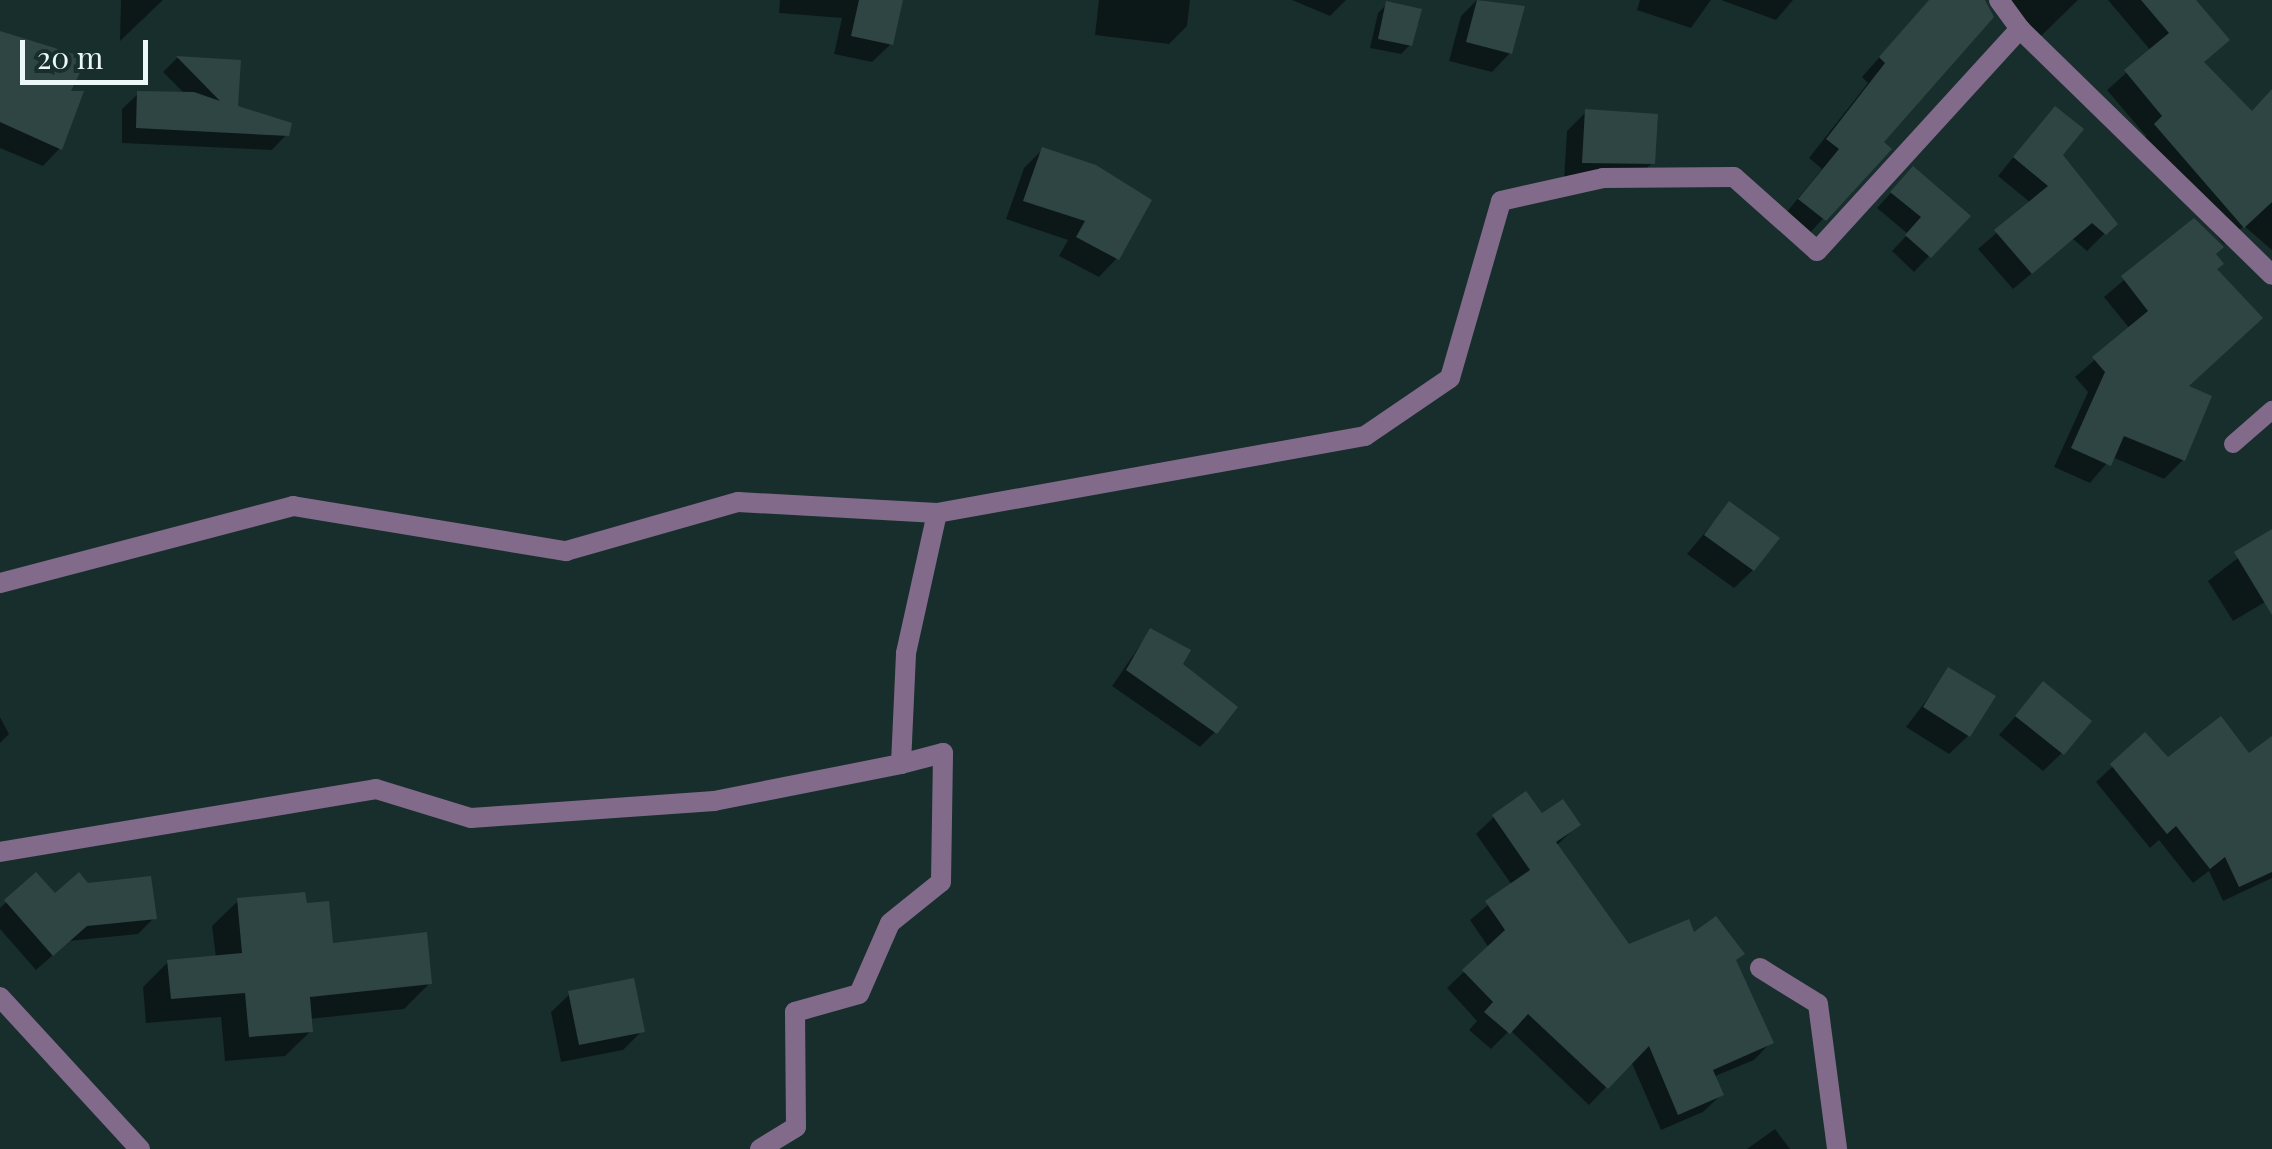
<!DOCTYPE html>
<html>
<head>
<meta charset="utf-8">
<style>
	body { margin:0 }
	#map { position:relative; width:2272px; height:1149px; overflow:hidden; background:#182e2d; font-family:"Playfair Display",serif }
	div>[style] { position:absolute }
	.shadow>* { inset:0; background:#0007 }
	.building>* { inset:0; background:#2f4544 }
	.service>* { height:18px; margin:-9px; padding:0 9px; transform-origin:9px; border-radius:9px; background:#826b8a }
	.minor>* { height:20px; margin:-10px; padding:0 10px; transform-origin:10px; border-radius:10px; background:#826b8a }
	span { translate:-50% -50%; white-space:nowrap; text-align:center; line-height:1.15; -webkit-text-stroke:8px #182e2d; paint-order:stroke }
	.scale { position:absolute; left:20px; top:40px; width:128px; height:45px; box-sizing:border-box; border:5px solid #ebf8f7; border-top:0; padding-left:12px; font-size:30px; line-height:35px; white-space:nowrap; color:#ebf8f7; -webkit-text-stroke:8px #182e2d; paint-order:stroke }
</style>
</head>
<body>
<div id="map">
	<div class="shadow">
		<div style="clip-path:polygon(121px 0,163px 0,120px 41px)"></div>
		<div style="clip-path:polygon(780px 0,900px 0,891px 44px,872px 62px,834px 54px,842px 18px,779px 13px)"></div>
		<div style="clip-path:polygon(1099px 0,1190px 0,1187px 26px,1169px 44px,1095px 35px)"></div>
		<div style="clip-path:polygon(1292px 0,1346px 0,1330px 16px)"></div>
		<div style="clip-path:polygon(1477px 0,1522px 8px,1510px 53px,1492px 72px,1449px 61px,1461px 16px)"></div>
		<div style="clip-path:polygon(1640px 0,1711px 0,1691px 28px,1637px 10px)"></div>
		<div style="clip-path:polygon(1721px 0,1793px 0,1776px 20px)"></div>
		<div style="clip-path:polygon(1930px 0,1966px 0,1880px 143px,1888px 149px,1805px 238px,1781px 219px,1822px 169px,1809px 158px,1868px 83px,1862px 77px)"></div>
		<div style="clip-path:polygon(2011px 0,2078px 0,2040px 37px,2008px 4px)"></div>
		<div style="clip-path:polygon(2108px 0,2192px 0,2202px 63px,2251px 114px,2272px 93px,2272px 250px,2244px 226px,2224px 244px,2138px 144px,2146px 136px,2107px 90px,2151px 51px)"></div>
		<div style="clip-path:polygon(1387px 4px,1410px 45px,1401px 54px,1370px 48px,1378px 13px)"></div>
		<div style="clip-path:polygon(0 41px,68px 93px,60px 148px,43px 166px,0 148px)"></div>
		<div style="clip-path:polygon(177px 58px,238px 62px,236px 108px,287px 134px,272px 150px,122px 143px,122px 109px,138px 94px,185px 94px,163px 72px)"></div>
		<div style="clip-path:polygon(1586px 112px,1652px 163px,1633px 182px,1564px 181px,1567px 131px)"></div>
		<div style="clip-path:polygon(2038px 127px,2114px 224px,2087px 251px,2073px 239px,2013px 289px,1978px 249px,2031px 203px,1998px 176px)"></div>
		<div style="clip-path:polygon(1042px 150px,1117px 258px,1099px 277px,1059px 256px,1068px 240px,1006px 219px,1024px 168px)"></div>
		<div style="clip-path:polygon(1898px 185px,1967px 216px,1914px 272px,1892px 251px,1908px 234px,1877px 208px)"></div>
		<div style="clip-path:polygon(2194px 221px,2213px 254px,2214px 270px,2185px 388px,2183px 460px,2164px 479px,2112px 457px,2090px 483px,2054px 467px,2088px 392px,2075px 377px,2130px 329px,2104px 297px)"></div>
		<div style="clip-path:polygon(1729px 504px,1753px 570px,1734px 588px,1687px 554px)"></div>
		<div style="clip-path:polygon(2272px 532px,2272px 598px,2233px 621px,2208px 581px)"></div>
		<div style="clip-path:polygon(1150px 631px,1180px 664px,1215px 732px,1200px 747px,1112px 686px)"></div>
		<div style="clip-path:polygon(1949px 671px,1968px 736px,1949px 754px,1906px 727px)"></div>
		<div style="clip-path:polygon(2044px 684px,2062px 753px,2043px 771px,1999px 735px)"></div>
		<div style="clip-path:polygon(0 717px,9px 734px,0 743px)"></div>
		<div style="clip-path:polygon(2145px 736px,2167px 760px,2248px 756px,2272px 766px,2272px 878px,2223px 901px,2209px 871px,2193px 883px,2159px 840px,2150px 848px,2096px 782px)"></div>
		<div style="clip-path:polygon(1541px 816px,1578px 825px,1556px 846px,1628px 948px,1693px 936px,1734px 961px,1771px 1042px,1754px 1060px,1713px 1077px,1721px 1095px,1703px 1112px,1661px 1130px,1631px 1061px,1589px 1105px,1510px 1030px,1491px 1049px,1469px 1030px,1477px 1021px,1447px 988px,1489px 948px,1470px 920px,1512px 885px,1476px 834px,1494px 817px)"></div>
		<div style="clip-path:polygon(36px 876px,54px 896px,87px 885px,154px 918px,138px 934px,69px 941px,36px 970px,0 929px,0 908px)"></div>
		<div style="clip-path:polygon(238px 901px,304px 906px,331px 946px,429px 984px,404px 1009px,309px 1019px,311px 1031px,285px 1056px,225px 1061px,221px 1017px,146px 1023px,143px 987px,168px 962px,216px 958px,212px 926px)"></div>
		<div style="clip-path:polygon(570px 994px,642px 1031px,623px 1050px,561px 1062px,551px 1012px)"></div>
		<div style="clip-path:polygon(1775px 1129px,1790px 1149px,1747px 1149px)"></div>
	</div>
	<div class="building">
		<div style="clip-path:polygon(859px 0,903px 0,893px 45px,851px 36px)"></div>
		<div style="clip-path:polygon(1477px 0,1525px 6px,1512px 54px,1466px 42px)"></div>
		<div style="clip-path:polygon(1929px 0,1985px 0,1994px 17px,1884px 142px,1892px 149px,1826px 221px,1798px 199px,1839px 149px,1826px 139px,1885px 63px,1879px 57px)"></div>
		<div style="clip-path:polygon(2141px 0,2196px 0,2230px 40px,2204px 62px,2252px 111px,2272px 89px,2272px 202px,2244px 228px,2154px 124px,2162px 116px,2124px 70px,2169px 33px)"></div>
		<div style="clip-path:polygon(1386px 1px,1422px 9px,1412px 46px,1378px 39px)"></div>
		<div style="clip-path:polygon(0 31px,87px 58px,71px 91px,84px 91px,62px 150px,0 122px)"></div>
		<div style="clip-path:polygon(176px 56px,241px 60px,238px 106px,292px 123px,289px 136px,136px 128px,137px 91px,194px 92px,220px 101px)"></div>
		<div style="clip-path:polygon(2055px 106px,2084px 129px,2063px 155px,2118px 224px,2106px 235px,2092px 223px,2032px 274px,1994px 230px,2048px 186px,2013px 157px)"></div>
		<div style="clip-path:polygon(1585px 109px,1658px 114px,1655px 164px,1582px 163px)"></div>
		<div style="clip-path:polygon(1042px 147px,1096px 165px,1152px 200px,1119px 260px,1076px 237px,1085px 221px,1023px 201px)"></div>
		<div style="clip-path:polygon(1913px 166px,1971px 216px,1931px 258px,1905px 235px,1921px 217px,1890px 192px)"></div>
		<div style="clip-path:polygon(2194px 218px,2224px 247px,2216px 254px,2224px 264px,2217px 269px,2263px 318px,2189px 386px,2212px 396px,2185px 461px,2124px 436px,2111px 466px,2071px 448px,2105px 372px,2092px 357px,2148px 311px,2121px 276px)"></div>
		<div style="clip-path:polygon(1729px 501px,1780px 538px,1754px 571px,1704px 535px)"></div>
		<div style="clip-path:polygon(2272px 529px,2272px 615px,2234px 552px)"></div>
		<div style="clip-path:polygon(1150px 628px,1191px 650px,1183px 664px,1238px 707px,1217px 734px,1126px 670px)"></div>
		<div style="clip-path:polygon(1948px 667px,1996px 696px,1970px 737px,1923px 707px)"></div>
		<div style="clip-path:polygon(2043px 681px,2092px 721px,2064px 755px,2015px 716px)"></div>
		<div style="clip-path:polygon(2221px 716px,2249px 753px,2272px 736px,2272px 872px,2239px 887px,2225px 857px,2210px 869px,2176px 826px,2167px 834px,2110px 764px,2145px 732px,2168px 757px)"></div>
		<div style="clip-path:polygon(1526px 791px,1542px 813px,1563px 799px,1581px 825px,1556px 842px,1629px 944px,1689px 919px,1694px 932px,1716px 916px,1745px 954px,1736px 960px,1774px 1043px,1713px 1070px,1724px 1095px,1678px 1115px,1649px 1046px,1608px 1089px,1528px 1014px,1510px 1034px,1484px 1012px,1493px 1002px,1462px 970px,1505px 930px,1485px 901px,1530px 870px,1492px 815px)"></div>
		<div style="clip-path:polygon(36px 872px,55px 893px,79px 872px,88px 883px,151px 876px,157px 919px,87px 926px,53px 956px,4px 900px)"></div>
		<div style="clip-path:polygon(305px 892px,307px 903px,329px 901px,333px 943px,427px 932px,432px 984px,310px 997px,313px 1032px,249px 1037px,245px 993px,171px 999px,167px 960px,242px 953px,237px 898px)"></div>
		<div style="clip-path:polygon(634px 978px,645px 1032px,579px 1045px,568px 991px)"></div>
	</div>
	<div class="service">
		<div style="left:2233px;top:444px;width:52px;rotate:-41.1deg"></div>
	</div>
	<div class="minor">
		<div style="left:1999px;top:0;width:36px;rotate:54deg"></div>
		<div style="left:2020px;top:29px;width:352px;rotate:44.3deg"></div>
		<div style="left:0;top:583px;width:303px;rotate:-14.7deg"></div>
		<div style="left:293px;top:506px;width:277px;rotate:9.4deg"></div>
		<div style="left:566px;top:551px;width:179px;rotate:-15.9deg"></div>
		<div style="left:738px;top:502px;width:199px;rotate:3.2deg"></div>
		<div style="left:937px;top:513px;width:435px;rotate:-10.2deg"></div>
		<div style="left:1365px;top:436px;width:103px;rotate:-34.3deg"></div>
		<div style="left:1450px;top:378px;width:184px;rotate:-73.9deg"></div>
		<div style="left:1501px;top:201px;width:105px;rotate:-12.7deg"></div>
		<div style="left:1603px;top:178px;width:131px;rotate:-0.4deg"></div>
		<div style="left:1734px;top:177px;width:111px;rotate:41.7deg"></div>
		<div style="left:1817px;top:251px;width:301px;rotate:-47.6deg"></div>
		<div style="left:0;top:852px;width:381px;rotate:-9.5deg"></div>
		<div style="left:376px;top:789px;width:99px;rotate:17deg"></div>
		<div style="left:471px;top:818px;width:244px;rotate:-4deg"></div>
		<div style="left:714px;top:801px;width:191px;rotate:-11.2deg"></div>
		<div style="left:901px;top:764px;width:111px;rotate:-87.4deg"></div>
		<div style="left:906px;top:653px;width:143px;rotate:-77.5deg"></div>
		<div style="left:1760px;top:968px;width:68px;rotate:31.8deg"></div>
		<div style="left:1818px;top:1004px;width:146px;rotate:82.5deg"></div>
		<div style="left:0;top:997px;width:207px;rotate:47.4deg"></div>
		<div style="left:760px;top:1149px;width:42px;rotate:-31.4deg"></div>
		<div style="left:796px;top:1127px;width:115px;rotate:-90.5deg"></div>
		<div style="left:795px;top:1012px;width:66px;rotate:-15.7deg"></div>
		<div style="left:859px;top:994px;width:77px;rotate:-66.4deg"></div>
		<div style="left:890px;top:923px;width:65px;rotate:-38.8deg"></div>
		<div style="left:941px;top:882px;width:129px;rotate:-89.1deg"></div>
		<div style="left:943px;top:753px;width:43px;rotate:165.3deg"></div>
	</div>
	<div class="scale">20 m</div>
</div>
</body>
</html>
